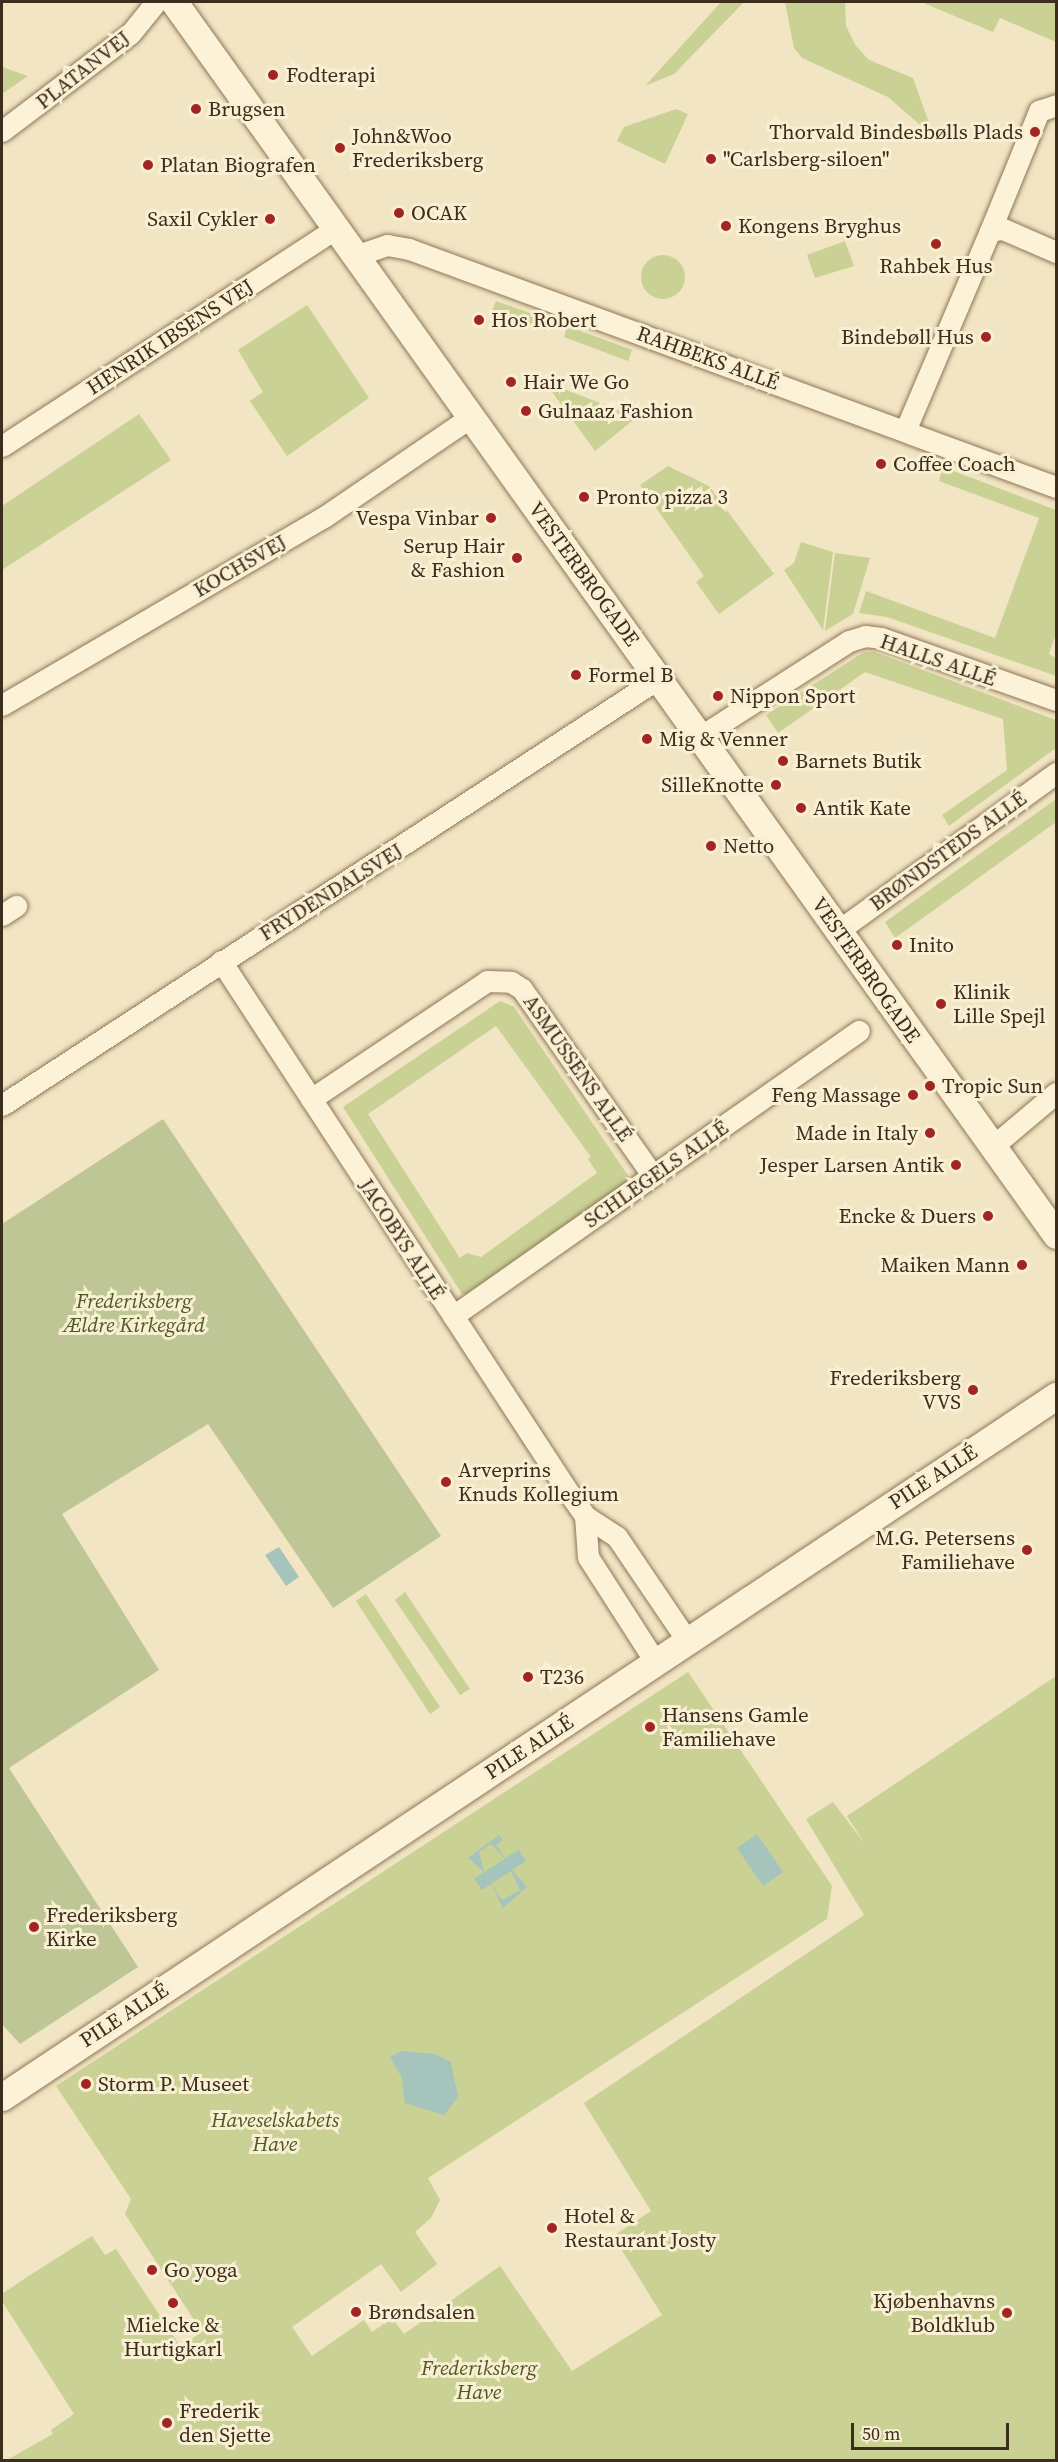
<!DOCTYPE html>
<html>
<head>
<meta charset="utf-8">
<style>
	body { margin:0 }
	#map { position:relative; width:1058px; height:2462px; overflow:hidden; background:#f2e5c3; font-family:"Source Serif 4",serif }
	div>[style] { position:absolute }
	.green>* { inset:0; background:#c9d195 }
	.round { border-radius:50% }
	.cemetery>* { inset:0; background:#bec695 }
	.water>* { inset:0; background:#a5c4bc }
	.roads { filter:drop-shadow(0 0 2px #8e7657) drop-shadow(0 0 2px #8e7657) }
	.minor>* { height:21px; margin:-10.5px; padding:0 10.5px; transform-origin:10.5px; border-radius:10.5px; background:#fcf2d7 }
	.tertiary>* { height:27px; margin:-13.5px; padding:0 13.5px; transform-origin:13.5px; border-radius:13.5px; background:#fcf2d7 }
	.dots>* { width:16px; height:16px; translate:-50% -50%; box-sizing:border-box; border:3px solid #f9efd3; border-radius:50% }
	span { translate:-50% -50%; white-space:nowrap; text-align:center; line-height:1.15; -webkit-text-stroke:6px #f9efd3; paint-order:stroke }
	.street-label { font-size:21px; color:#3d2d1d }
	.poi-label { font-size:21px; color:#3d2d1d }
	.left { translate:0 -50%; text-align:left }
	.right { translate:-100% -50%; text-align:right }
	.park-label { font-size:21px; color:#4b5b22; font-style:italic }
	.frame { position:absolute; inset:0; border:3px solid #3d2d1d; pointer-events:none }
	.scale { position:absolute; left:851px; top:2423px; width:158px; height:27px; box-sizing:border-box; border:3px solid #3d2d1d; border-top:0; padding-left:8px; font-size:18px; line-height:21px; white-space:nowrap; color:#3d2d1d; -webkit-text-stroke:4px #f9efd3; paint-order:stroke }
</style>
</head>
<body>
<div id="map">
	<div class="green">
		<div style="clip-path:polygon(721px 2px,744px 2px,674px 74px,645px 86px)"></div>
		<div style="clip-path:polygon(785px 2px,845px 2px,846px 26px,856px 46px,869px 60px,913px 78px,934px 137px,888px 97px,802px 58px,794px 48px)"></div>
		<div style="clip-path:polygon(921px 2px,1056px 2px,1056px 42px,1000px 18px,993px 32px)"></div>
		<div style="clip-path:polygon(2px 67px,28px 76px,2px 94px)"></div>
		<div style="clip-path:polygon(676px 109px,688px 114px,665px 164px,617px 141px,624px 127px)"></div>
		<div style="clip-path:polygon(845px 241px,854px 266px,815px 278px,807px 255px)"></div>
		<div class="round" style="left:641px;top:255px;width:44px;height:44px"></div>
		<div style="clip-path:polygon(496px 301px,552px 321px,548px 332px,492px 311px)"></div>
		<div style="clip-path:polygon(307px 305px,369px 398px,287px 456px,250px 401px,263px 392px,238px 350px)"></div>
		<div style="clip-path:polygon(567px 326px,632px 350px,628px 361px,564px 337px)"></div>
		<div style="clip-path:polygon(545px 382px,637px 417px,595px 451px)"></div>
		<div style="clip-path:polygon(139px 414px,171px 460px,2px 570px,2px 506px)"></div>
		<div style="clip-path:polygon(668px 466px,709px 486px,774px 574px,719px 614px,696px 582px,704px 576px,640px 485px)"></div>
		<div style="clip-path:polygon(943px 467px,1056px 510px,1056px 633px,1049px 654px,1056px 658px,1056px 676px,887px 617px,859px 613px,866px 591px,995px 638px,1039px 518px,939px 481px)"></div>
		<div style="clip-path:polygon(801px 542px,833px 552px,823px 630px,784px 570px,794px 563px)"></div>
		<div style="clip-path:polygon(835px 553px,870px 558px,853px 614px,825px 631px)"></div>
		<div style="clip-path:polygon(864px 652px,875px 652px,1056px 720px,1056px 748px,949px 826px,942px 815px,1007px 770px,1003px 719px,865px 672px,778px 733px,766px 715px)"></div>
		<div style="clip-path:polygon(1056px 799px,1056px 822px,895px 938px,885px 922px)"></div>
		<div style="clip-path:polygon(evenodd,500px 1001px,514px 1007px,629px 1177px,624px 1188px,470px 1294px,462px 1294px,343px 1107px,500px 1001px,496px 1026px,591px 1157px,588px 1159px,597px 1173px,481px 1257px,467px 1253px,460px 1258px,368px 1114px,496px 1026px)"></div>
		<div style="clip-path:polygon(405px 1592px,470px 1689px,460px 1695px,395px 1600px)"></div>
		<div style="clip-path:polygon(366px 1594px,440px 1707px,430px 1714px,356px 1601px)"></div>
		<div style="clip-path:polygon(688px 1672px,832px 1886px,827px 1919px,428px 2178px,440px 2200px,431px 2218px,415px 2232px,437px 2264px,401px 2292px,381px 2264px,292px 2327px,312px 2356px,364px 2320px,372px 2332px,392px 2318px,404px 2334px,500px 2266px,572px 2371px,662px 2315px,613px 2236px,651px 2211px,584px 2103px,864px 1915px,806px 1819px,833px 1802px,865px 1844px,847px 1816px,1056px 1676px,1056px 2460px,7px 2460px,53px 2434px,51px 2430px,74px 2414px,2px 2301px,2px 2294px,30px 2275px,92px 2236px,105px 2255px,116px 2249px,180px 2346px,202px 2332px,125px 2214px,131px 2199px,56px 2086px)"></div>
	</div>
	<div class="cemetery">
		<div style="clip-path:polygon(163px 1119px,441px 1536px,333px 1608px,208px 1424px,62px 1514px,159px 1670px,9px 1768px,138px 1967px,20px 2044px,2px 2024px,2px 1224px)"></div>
	</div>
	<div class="water">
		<div style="clip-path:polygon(279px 1547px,299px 1577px,286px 1586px,265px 1555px)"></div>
		<div style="clip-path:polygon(757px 1834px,783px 1872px,763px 1886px,737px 1848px)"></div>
		<div style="clip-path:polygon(evenodd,499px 1835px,503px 1840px,496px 1845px,505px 1858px,519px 1850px,526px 1861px,512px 1870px,527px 1887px,503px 1908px,491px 1884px,482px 1890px,474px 1879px,484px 1872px,468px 1858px,499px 1835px,491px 1844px,505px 1859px,484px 1872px,479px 1852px,491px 1844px,499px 1835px,511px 1871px,520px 1890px,502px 1900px,491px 1884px,511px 1871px)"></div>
		<div style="clip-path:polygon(402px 2051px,435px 2054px,451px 2062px,458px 2097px,444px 2115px,405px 2103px,402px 2078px,390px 2057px)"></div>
	</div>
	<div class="roads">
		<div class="minor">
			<div style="left:2px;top:131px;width:161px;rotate:-37.2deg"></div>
			<div style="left:130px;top:34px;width:41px;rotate:-50.9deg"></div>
			<div style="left:990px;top:231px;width:130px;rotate:-67.8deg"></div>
			<div style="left:1039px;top:111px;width:18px;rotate:-19deg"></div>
			<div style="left:358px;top:255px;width:31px;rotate:-19deg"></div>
			<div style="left:387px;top:245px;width:22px;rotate:10deg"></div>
			<div style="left:409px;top:249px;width:689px;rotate:20.2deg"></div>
			<div style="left:905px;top:431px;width:217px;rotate:-67deg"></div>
			<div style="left:990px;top:231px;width:13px;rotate:-9deg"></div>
			<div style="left:1003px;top:229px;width:58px;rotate:23.5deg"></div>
			<div style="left:2px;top:446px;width:401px;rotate:-33.1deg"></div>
			<div style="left:2px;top:705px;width:373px;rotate:-30.3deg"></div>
			<div style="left:324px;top:517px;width:179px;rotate:-34.3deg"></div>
			<div style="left:701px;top:736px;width:176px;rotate:-32.7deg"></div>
			<div style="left:849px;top:641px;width:17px;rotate:-17deg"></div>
			<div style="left:865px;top:636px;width:16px;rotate:7deg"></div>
			<div style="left:881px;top:638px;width:186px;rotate:19.5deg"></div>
			<div style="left:2px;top:915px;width:17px;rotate:-33deg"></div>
			<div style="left:839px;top:930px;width:268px;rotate:-35.9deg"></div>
			<div style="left:221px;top:961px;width:636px;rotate:56.81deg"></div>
			<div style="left:569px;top:1493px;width:28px;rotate:55deg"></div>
			<div style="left:585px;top:1516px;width:38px;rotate:33deg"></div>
			<div style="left:617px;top:1537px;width:127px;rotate:55.9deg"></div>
			<div style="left:311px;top:1099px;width:212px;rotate:-33.8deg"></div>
			<div style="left:487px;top:981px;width:24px;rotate:2deg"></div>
			<div style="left:511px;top:982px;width:13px;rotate:32deg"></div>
			<div style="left:522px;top:989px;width:228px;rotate:55deg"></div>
			<div style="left:2px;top:1105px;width:784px;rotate:-33.02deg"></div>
			<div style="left:992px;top:1147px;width:84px;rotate:-40.2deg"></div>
			<div style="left:453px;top:1316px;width:496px;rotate:-35.1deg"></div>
			<div style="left:585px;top:1516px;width:41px;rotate:85.8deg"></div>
			<div style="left:588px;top:1557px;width:126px;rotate:57.3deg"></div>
		</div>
		<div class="tertiary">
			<div style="left:174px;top:2px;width:1516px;rotate:54.42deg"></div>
			<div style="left:2px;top:2097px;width:1266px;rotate:-33.63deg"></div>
		</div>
	</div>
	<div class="dots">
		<div style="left:273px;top:75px;background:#a32522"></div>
		<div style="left:196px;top:109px;background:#a32522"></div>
		<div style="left:1035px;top:132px;background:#a32522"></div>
		<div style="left:340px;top:148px;background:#a32522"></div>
		<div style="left:711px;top:159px;background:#a32522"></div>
		<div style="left:148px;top:165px;background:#a32522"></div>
		<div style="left:399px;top:213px;background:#a32522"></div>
		<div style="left:270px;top:219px;background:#a32522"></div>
		<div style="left:726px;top:226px;background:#a32522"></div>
		<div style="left:936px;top:244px;background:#a32522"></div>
		<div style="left:479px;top:320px;background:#a32522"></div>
		<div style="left:986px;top:337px;background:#a32522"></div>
		<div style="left:511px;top:382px;background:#a32522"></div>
		<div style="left:526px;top:411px;background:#a32522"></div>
		<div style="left:881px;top:464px;background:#a32522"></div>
		<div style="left:584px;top:497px;background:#a32522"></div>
		<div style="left:491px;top:518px;background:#a32522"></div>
		<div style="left:517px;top:558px;background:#a32522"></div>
		<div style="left:576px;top:675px;background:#a32522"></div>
		<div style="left:718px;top:696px;background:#a32522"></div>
		<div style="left:647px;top:739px;background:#a32522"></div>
		<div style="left:783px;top:761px;background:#a32522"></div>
		<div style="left:776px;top:785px;background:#a32522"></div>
		<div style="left:801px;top:808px;background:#a32522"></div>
		<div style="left:711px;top:846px;background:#a32522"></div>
		<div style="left:897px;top:945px;background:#a32522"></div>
		<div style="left:941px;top:1004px;background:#a32522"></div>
		<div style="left:930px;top:1086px;background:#a32522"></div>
		<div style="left:913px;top:1095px;background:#a32522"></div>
		<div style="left:930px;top:1133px;background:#a32522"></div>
		<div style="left:956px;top:1165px;background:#a32522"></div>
		<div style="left:988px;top:1216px;background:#a32522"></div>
		<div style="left:1022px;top:1265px;background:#a32522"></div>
		<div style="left:973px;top:1390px;background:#a32522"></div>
		<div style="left:446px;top:1482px;background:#a32522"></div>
		<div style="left:1027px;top:1550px;background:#a32522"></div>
		<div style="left:528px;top:1677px;background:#a32522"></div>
		<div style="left:650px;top:1727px;background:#a32522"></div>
		<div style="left:34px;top:1927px;background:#a32522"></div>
		<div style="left:86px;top:2084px;background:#a32522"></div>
		<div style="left:552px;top:2228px;background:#a32522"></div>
		<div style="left:152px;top:2270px;background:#a32522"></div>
		<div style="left:173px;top:2303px;background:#a32522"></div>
		<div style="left:356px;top:2312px;background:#a32522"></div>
		<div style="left:1007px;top:2313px;background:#a32522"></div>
		<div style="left:167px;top:2423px;background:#a32522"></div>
	</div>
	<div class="street-label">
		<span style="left:83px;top:70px;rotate:-38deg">PLATANVEJ</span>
		<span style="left:170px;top:337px;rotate:-33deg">HENRIK IBSENS VEJ</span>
		<span style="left:708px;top:358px;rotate:20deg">RAHBEKS ALLÉ</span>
		<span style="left:240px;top:566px;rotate:-30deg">KOCHSVEJ</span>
		<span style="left:584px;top:574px;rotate:54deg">VESTERBROGADE</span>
		<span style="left:938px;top:660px;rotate:19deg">HALLS ALLÉ</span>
		<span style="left:948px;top:851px;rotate:-36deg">BRØNDSTEDS ALLÉ</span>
		<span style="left:331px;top:892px;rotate:-32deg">FRYDENDALSVEJ</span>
		<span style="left:866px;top:970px;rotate:55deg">VESTERBROGADE</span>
		<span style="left:578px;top:1068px;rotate:55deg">ASMUSSENS ALLÉ</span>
		<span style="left:656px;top:1174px;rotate:-35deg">SCHLEGELS ALLÉ</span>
		<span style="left:402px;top:1239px;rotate:57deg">JACOBYS ALLÉ</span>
		<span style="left:933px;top:1477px;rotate:-33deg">PILE ALLÉ</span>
		<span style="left:529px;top:1747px;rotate:-33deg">PILE ALLÉ</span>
		<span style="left:124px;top:2015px;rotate:-33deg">PILE ALLÉ</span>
	</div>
	<div class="poi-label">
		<span class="left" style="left:286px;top:75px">Fodterapi</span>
		<span class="left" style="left:208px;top:109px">Brugsen</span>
		<span class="right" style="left:1023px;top:132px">Thorvald Bindesbølls Plads</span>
		<span class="left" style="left:352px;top:148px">John&amp;Woo<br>Frederiksberg</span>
		<span class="left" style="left:723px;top:159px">"Carlsberg-siloen"</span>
		<span class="left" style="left:160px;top:165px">Platan Biografen</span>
		<span class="left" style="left:411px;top:213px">OCAK</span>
		<span class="right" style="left:258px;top:219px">Saxil Cykler</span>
		<span class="left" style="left:738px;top:226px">Kongens Bryghus</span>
		<span style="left:936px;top:266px">Rahbek Hus</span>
		<span class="left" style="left:491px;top:320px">Hos Robert</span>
		<span class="right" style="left:974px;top:337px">Bindebøll Hus</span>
		<span class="left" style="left:523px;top:382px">Hair We Go</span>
		<span class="left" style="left:538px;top:411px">Gulnaaz Fashion</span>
		<span class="left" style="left:893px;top:464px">Coffee Coach</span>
		<span class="left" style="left:596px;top:497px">Pronto pizza 3</span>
		<span class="right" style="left:479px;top:518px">Vespa Vinbar</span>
		<span class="right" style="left:505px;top:558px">Serup Hair<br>&amp; Fashion</span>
		<span class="left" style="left:588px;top:675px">Formel B</span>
		<span class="left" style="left:730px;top:696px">Nippon Sport</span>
		<span class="left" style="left:659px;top:739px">Mig &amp; Venner</span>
		<span class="left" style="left:795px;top:761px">Barnets Butik</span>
		<span class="right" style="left:764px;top:785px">SilleKnotte</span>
		<span class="left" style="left:813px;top:808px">Antik Kate</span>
		<span class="left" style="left:723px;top:846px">Netto</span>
		<span class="left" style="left:909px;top:945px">Inito</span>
		<span class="left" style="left:953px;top:1004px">Klinik<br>Lille Spejl</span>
		<span class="left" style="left:942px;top:1086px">Tropic Sun</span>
		<span class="right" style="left:901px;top:1095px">Feng Massage</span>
		<span class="right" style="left:918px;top:1133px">Made in Italy</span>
		<span class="right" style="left:944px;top:1165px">Jesper Larsen Antik</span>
		<span class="right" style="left:976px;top:1216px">Encke &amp; Duers</span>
		<span class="right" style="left:1010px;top:1265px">Maiken Mann</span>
		<span class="right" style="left:961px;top:1390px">Frederiksberg<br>VVS</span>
		<span class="left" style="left:458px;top:1482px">Arveprins<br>Knuds Kollegium</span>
		<span class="right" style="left:1015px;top:1550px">M.G. Petersens<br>Familiehave</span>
		<span class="left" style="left:540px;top:1677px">T236</span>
		<span class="left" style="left:662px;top:1727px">Hansens Gamle<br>Familiehave</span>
		<span class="left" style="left:46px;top:1927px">Frederiksberg<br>Kirke</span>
		<span class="left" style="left:98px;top:2084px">Storm P. Museet</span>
		<span class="left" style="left:564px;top:2228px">Hotel &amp;<br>Restaurant Josty</span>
		<span class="left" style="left:164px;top:2270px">Go yoga</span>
		<span class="right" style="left:995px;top:2313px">Kjøbenhavns<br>Boldklub</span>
		<span class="left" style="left:368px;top:2312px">Brøndsalen</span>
		<span style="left:173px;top:2337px">Mielcke &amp;<br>Hurtigkarl</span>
		<span class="left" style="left:179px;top:2423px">Frederik<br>den Sjette</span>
	</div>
	<div class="park-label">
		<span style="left:134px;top:1313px">Frederiksberg<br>Ældre Kirkegård</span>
		<span style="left:275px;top:2132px">Haveselskabets<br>Have</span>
		<span style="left:479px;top:2380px">Frederiksberg<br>Have</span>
	</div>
	<div class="frame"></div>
	<div class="scale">50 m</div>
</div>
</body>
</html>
